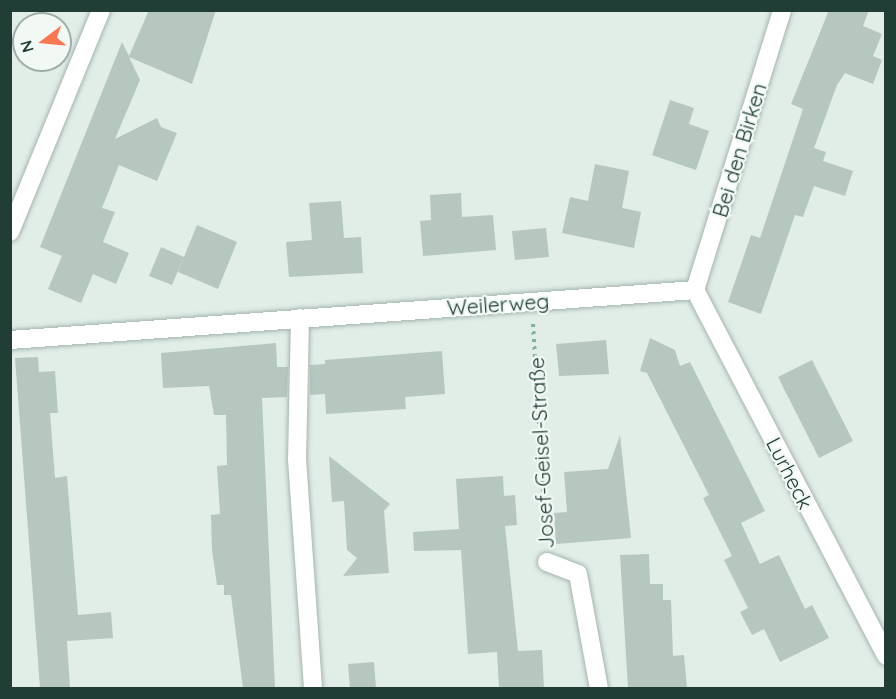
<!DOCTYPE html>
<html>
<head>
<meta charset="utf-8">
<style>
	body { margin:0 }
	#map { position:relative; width:896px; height:699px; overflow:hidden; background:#e1ede7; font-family:Quicksand,sans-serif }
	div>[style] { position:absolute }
	.building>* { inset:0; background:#b6c7c0 }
	.path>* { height:4px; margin-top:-2px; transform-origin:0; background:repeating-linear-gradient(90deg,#80b2a1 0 3px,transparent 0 7.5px) }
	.roads { filter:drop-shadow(0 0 2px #a3b5ae) drop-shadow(0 0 2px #a3b5ae) }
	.minor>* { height:18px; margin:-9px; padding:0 9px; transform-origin:9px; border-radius:9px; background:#fff }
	span { translate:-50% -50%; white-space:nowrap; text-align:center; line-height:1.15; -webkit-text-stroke:4.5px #f2f9f5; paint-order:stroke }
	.street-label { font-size:21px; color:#203e36 }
	.frame { position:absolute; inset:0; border:12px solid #203e36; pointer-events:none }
	.north { position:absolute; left:12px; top:12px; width:60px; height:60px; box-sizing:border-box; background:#f2f9f5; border:2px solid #9eaea9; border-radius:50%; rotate:254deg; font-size:16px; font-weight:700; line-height:24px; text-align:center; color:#203e36 }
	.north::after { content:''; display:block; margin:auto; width:21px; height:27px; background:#fa7752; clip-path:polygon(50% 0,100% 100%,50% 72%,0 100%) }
</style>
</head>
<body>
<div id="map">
	<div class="building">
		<div style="clip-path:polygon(149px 10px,216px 10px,192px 84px,129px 57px,140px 80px,115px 139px,157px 118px,161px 127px,177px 133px,157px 181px,119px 165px,102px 208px,115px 212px,103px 242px,129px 253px,116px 284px,93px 274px,81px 303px,48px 289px,62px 256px,40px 247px,122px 42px,129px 56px)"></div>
		<div style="clip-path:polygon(829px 10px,869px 10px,863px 26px,882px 34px,873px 56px,882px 60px,873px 84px,845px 73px,837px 85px,814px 148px,826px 152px,823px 161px,853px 171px,845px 196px,814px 186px,803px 217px,795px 215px,761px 314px,728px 302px,751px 235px,760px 238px,803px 109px,791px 104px)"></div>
		<div style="clip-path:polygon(670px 100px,694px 108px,689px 124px,709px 131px,696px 170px,652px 155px)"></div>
		<div style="clip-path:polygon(595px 164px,629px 171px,622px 208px,641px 212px,634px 248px,562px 233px,570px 197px,588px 201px)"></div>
		<div style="clip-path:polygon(461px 193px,462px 217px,493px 215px,496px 250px,423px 256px,420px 221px,431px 220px,430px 195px)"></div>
		<div style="clip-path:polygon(341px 201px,344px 238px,361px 237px,363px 273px,289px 277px,286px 242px,312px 240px,309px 203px)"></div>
		<div style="clip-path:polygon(197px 225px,237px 242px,218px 289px,178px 272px,184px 257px,172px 285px,149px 276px,161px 247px,184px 257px)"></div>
		<div style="clip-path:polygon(546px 228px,549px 257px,515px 260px,512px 231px)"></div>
		<div style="clip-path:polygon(650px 338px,675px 350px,680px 366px,690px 362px,765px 511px,741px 523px,760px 564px,779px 555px,805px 609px,812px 605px,829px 638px,780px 662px,764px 629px,752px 635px,740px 612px,748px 608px,724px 560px,732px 556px,703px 498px,709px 495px,647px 373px,640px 371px)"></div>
		<div style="clip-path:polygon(606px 340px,609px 374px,559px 376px,556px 344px)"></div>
		<div style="clip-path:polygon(276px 343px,277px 367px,288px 367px,287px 397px,262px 398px,275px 688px,243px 688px,231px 595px,224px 595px,224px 585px,217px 585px,212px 550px,211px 515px,220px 514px,217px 466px,227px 465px,226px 415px,214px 415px,209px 386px,163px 388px,161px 353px)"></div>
		<div style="clip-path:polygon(442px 351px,445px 394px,405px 397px,406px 409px,326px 414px,325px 394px,310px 395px,310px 365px,325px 364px,325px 360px)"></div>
		<div style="clip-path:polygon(38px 357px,39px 372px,55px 371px,58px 413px,50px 413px,55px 478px,67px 476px,78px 615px,111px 612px,113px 638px,67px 641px,70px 688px,40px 688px,15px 358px)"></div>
		<div style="clip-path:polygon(812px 360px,853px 441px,819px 458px,778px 377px)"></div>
		<div style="clip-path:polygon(620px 435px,631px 538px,556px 544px,554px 513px,567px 512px,564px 472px,608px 469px)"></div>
		<div style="clip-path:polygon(329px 456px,390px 504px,384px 511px,389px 573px,343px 576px,357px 558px,347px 550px,344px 501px,332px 502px)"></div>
		<div style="clip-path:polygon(503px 476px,504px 496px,515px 495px,517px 525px,505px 526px,518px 651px,542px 650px,544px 688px,499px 688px,497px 652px,468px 654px,461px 550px,414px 551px,413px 532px,459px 529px,456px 479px)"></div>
		<div style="clip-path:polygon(649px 554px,650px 584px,663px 584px,663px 600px,671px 600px,673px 656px,684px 655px,687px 688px,628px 688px,620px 555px)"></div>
		<div style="clip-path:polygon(374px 662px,376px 688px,350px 688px,348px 664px)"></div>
	</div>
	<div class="path">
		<div style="left:533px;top:324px;width:217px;rotate:86.6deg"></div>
	</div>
	<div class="roads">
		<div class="minor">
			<div style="left:10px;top:232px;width:240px;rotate:-67.7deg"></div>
			<div style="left:695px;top:290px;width:413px;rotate:62.4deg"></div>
			<div style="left:695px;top:290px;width:293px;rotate:-72.7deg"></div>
			<div style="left:300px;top:318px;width:141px;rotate:91.2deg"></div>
			<div style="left:297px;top:459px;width:230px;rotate:86deg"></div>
			<div style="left:10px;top:340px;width:687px;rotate:-4.17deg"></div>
			<div style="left:547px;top:562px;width:33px;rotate:21deg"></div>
			<div style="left:578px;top:574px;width:116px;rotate:79.6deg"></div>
		</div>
	</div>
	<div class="street-label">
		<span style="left:739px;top:150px;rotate:-73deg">Bei den Birken</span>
		<span style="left:498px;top:304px;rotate:-4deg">Weilerweg</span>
		<span style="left:541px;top:453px;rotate:-93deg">Josef-Geisel-Straße</span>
		<span style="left:790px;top:473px;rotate:63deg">Lurheck</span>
	</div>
	<div class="frame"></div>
	<div class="north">N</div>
</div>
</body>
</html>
